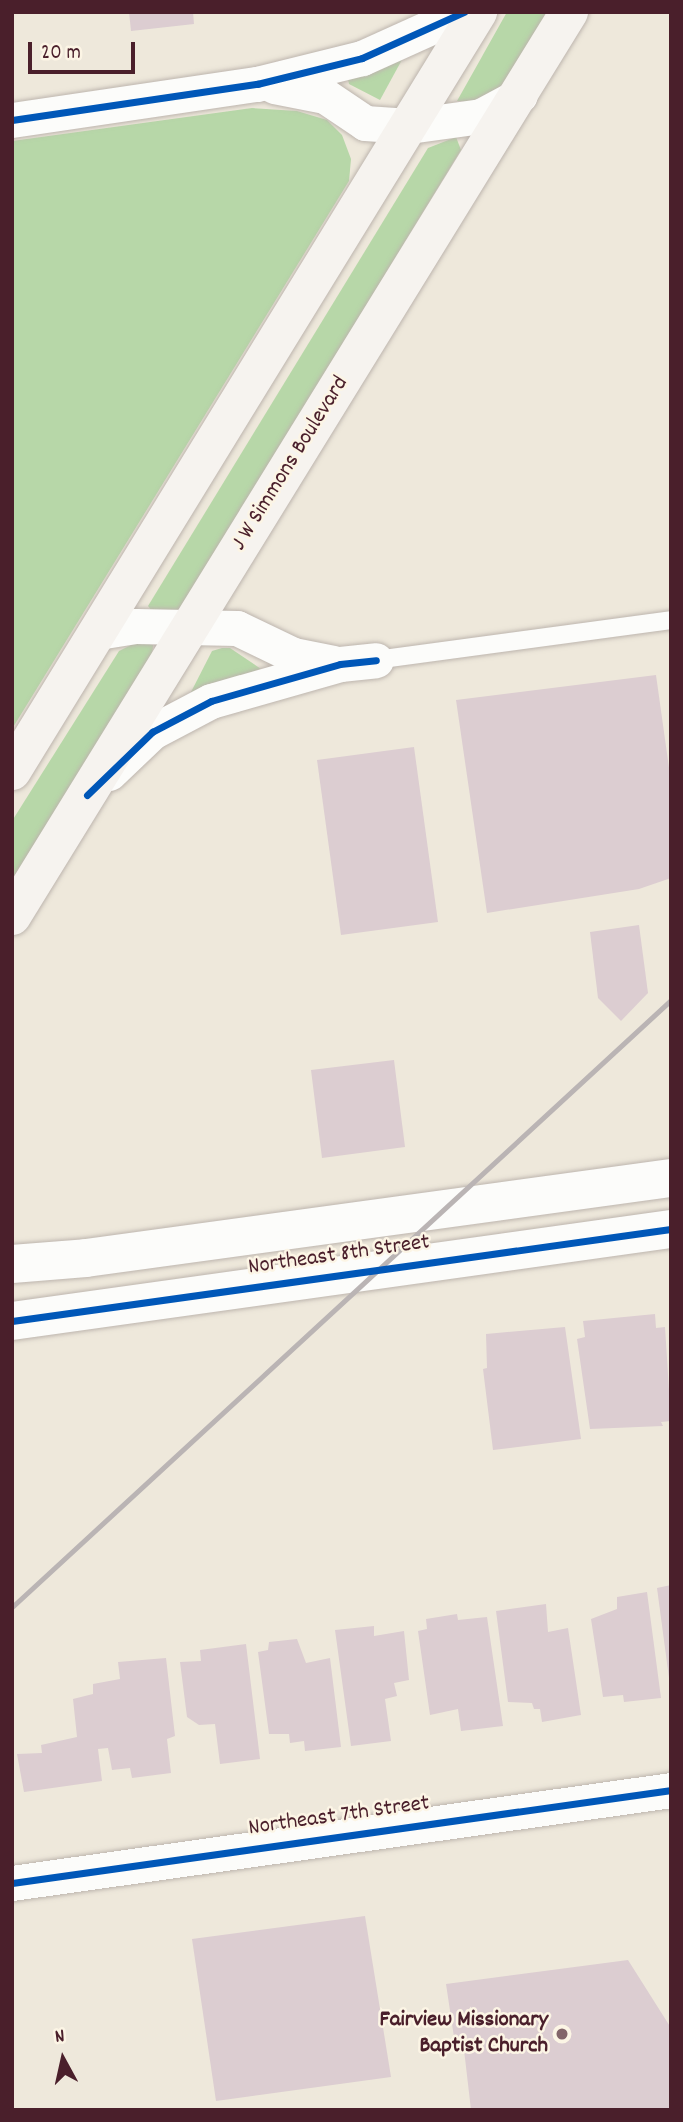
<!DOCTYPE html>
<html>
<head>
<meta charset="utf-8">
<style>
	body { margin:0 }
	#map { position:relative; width:683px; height:2122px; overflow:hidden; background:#eee8db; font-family:Dekko,sans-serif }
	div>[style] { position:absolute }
	.green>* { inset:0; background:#b7d7a8 }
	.building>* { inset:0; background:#dccdd1 }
	.roads { filter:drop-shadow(0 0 2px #bdb5ae) drop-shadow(0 0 2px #bdb5ae) }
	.service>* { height:18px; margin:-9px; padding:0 9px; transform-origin:9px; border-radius:9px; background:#fcfcfa }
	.minor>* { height:35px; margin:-17.5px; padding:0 17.5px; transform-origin:17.5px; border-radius:17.5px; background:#fcfcfa }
	.tertiary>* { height:38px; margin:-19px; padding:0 19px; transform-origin:19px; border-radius:19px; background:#fcfcfa }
	.secondary>* { height:38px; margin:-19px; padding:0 19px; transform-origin:19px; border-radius:19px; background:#f6f3ef }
	.rail>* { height:5px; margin:-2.5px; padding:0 2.5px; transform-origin:2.5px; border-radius:2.5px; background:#bab4b4 }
	.cycleway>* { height:7px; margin:-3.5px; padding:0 3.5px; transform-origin:3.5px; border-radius:3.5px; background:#0057b8 }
	.dots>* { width:19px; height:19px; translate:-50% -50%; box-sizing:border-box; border:4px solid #fcf5e5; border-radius:50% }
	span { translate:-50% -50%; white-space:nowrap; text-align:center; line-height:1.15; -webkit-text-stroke:5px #fcf5e5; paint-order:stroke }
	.street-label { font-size:23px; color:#4a1f2b }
	.poi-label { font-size:23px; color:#4a1f2b; font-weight:700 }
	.right { translate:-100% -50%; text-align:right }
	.frame { position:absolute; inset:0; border:14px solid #4a1f2b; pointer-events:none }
	.north { position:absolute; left:28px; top:2024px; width:70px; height:70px; -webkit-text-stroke:5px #fcf5e5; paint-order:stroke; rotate:352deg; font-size:19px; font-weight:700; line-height:28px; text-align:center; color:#4a1f2b }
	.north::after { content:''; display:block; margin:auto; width:24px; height:32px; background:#4a1f2b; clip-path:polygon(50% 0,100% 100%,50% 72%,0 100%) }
	.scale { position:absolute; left:28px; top:42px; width:107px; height:32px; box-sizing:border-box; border:4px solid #4a1f2b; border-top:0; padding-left:9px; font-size:21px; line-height:24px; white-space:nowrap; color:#4a1f2b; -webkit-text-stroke:5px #fcf5e5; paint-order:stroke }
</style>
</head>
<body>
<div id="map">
	<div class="green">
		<div style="clip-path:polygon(507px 12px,549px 12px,493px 102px,457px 101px)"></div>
		<div style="clip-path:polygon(404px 56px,380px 100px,349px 84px,348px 79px)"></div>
		<div style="clip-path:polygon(252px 108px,297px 111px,327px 120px,342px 135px,351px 159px,349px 181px,12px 729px,12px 141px)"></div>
		<div style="clip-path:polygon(456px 137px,461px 150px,182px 607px,173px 615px,156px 616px,148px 606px,428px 148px)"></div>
		<div style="clip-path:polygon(139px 641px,153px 645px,152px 657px,12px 885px,12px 821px,119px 651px)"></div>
		<div style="clip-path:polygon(222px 648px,230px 648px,261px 669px,190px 694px,212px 651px)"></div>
	</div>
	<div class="building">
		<div style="clip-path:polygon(129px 12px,193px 12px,194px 24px,131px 31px)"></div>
		<div style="clip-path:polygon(656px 675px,671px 782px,671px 878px,639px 889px,487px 913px,456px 700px)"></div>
		<div style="clip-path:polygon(414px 747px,438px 922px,341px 935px,317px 760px)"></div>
		<div style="clip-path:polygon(639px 925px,648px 993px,621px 1021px,598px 998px,590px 932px)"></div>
		<div style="clip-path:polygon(394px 1060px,405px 1147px,322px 1158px,311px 1070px)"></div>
		<div style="clip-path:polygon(655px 1314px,656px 1328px,665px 1327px,671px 1421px,661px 1422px,663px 1426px,590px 1429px,577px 1339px,585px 1337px,583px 1321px)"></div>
		<div style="clip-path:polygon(565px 1327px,581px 1439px,493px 1450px,483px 1369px,487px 1368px,486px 1334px)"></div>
		<div style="clip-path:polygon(671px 1585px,671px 1678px,669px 1678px,657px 1588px)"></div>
		<div style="clip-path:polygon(647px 1592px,661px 1698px,624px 1702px,623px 1695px,603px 1697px,591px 1619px,617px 1609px,617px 1597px)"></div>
		<div style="clip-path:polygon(546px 1604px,548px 1632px,568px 1628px,581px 1715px,542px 1722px,540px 1709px,534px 1709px,532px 1703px,508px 1702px,496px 1611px)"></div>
		<div style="clip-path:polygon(457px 1614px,458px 1620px,487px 1617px,503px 1726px,461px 1731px,458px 1709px,430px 1715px,418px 1631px,427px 1629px,426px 1619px)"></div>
		<div style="clip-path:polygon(374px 1626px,374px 1636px,404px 1631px,409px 1680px,394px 1683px,397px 1696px,385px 1699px,391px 1741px,351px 1746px,335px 1630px)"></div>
		<div style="clip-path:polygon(297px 1639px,306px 1663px,330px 1658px,341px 1747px,305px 1751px,304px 1741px,290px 1743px,289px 1734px,269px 1734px,258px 1652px,268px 1650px,269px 1642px)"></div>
		<div style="clip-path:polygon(246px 1644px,260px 1759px,220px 1764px,215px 1724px,199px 1725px,187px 1717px,180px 1662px,201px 1661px,200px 1650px)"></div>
		<div style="clip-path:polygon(166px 1658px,175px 1736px,167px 1739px,171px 1773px,132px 1778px,130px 1768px,112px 1770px,108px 1748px,98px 1749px,102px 1781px,24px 1792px,17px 1754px,42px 1753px,41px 1745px,77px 1737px,73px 1699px,93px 1694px,93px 1684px,120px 1679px,118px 1662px)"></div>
		<div style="clip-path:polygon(365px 1916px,391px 2077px,216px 2101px,192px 1939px)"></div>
		<div style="clip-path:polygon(628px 1960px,671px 2028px,671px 2110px,471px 2110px,463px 2041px,455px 2044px,446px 1984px)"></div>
	</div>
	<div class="roads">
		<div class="service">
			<div style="left:376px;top:660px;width:298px;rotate:-7.7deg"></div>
		</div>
		<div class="minor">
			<div style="left:274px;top:86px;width:52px;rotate:11.1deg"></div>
			<div style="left:325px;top:96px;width:48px;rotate:34deg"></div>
			<div style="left:365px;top:123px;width:44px;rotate:3.9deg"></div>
			<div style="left:409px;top:126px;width:73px;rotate:-7.9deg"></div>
			<div style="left:481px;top:116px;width:44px;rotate:-28.3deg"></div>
			<div style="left:12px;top:120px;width:248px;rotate:-8.4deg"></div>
			<div style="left:257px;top:84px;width:108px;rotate:-13.9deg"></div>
			<div style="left:362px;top:58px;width:112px;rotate:-24.3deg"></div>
			<div style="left:98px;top:632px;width:38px;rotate:-9deg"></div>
			<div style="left:136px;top:626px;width:101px;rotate:1.1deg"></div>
			<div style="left:237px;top:628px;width:62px;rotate:25.7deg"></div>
			<div style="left:293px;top:655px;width:41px;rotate:11.3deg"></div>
			<div style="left:109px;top:773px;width:59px;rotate:-43.6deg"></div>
			<div style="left:152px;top:732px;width:67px;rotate:-27.7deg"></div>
			<div style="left:211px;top:701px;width:134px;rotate:-16deg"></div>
			<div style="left:340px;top:664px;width:36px;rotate:-6deg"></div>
			<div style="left:12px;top:1883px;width:666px;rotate:-8.03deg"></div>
		</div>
		<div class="tertiary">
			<div style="left:12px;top:1264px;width:74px;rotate:-4.6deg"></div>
			<div style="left:86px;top:1258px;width:590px;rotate:-7.79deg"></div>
			<div style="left:12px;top:1321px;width:665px;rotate:-7.95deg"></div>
		</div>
		<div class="secondary">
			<div style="left:12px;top:771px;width:891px;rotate:-58.45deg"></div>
			<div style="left:12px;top:916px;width:1062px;rotate:-58.36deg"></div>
		</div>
	</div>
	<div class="rail">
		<div style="left:12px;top:1607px;width:896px;rotate:-42.65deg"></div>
	</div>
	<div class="cycleway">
		<div style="left:12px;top:120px;width:248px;rotate:-8.4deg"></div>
		<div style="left:257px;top:84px;width:108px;rotate:-13.9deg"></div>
		<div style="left:362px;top:58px;width:112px;rotate:-24.3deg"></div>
		<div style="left:87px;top:795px;width:91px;rotate:-44.1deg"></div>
		<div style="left:152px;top:732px;width:67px;rotate:-27.7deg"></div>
		<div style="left:211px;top:701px;width:134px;rotate:-16deg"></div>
		<div style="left:340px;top:664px;width:36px;rotate:-6deg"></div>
		<div style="left:12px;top:1321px;width:665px;rotate:-7.95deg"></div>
		<div style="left:12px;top:1883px;width:666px;rotate:-8.03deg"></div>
	</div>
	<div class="dots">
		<div style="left:562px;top:2034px;background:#836569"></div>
	</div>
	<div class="street-label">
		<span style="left:291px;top:464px;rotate:-58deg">J W Simmons Boulevard</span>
		<span style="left:339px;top:1256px;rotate:-8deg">Northeast 8th Street</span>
		<span style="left:339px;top:1817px;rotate:-8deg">Northeast 7th Street</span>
	</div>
	<div class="poi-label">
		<span class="right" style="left:548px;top:2034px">Fairview Missionary<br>Baptist Church</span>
	</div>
	<div class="frame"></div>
	<div class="north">N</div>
	<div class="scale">20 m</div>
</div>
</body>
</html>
